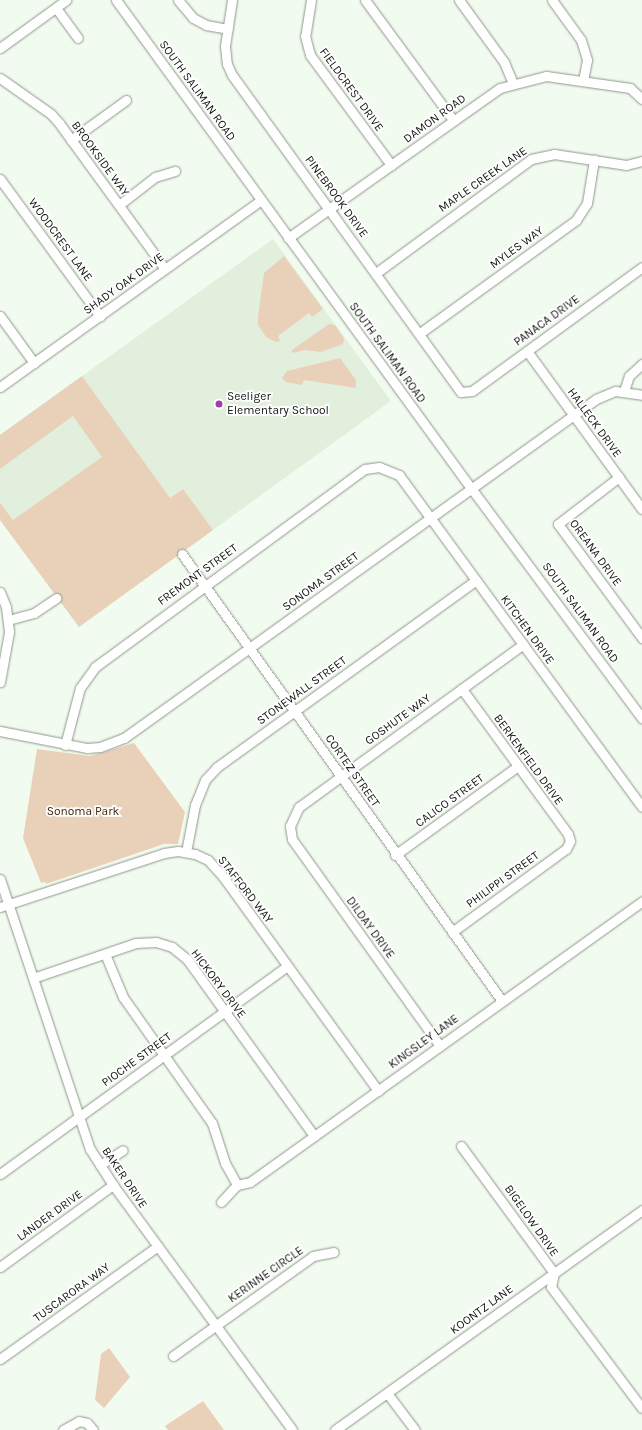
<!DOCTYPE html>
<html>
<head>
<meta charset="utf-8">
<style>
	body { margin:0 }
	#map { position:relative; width:642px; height:1430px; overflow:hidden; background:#f2fbef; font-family:Karla,sans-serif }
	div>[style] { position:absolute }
	.built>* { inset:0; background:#e3efdd }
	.green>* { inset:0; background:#e9d1b9 }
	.roads { filter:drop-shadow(0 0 1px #8f968b) drop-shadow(0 0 1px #8f968b) }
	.minor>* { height:9px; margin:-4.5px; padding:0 4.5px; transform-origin:4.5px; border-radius:4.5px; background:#fff }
	.dots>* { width:11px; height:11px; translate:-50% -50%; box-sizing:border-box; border:2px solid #fff; border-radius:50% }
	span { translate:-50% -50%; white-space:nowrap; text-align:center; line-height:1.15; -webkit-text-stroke:3.5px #fff; paint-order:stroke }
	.street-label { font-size:12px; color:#131612 }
	.poi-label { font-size:12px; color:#131612 }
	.left { translate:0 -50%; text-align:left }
	.park-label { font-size:12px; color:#3d250b }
</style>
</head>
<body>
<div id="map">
	<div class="built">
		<div style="clip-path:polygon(273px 239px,391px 401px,79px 627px,0 520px,0 435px)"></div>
	</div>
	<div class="green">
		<div style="clip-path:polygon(284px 256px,323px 309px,312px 317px,309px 313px,278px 336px,280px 341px,276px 342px,266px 337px,258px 325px,258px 317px,264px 273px)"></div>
		<div style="clip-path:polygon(329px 324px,335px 325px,344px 338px,343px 344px,321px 352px,305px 350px,292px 353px,292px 350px)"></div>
		<div style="clip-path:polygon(340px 358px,356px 380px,356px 388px,304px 380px,302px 385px,286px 382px,282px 378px,287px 371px)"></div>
		<div style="clip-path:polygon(82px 376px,170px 498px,183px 489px,213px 530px,79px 627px,0 520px,0 503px,13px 520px,102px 457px,73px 416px,0 469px,0 435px)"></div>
		<div style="clip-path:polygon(134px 743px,185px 812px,178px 844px,164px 844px,46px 884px,45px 882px,41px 883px,23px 838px,37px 749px,90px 756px)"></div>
		<div style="clip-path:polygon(109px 1348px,130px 1377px,104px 1408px,95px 1400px,101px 1354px)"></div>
		<div style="clip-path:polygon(203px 1401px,224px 1430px,168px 1430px,165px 1426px)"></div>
	</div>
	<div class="roads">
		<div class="minor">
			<div style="left:116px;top:0;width:593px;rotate:53.98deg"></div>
			<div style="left:465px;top:480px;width:297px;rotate:53.4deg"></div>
			<div style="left:178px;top:0;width:23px;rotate:50deg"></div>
			<div style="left:193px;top:18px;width:15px;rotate:28deg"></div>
			<div style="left:206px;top:25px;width:22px;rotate:10deg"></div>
			<div style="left:232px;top:0;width:47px;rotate:98.7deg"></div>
			<div style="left:225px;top:46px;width:18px;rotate:84deg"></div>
			<div style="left:227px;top:64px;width:12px;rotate:66deg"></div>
			<div style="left:232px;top:75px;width:391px;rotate:54.2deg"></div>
			<div style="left:461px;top:392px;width:11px;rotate:-5deg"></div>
			<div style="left:472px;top:391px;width:210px;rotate:-36.1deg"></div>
			<div style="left:311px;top:0;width:36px;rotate:99deg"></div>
			<div style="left:305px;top:36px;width:20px;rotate:75deg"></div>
			<div style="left:310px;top:55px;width:137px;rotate:53.6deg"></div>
			<div style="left:365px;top:0;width:149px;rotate:53.7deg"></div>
			<div style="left:459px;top:0;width:77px;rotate:54deg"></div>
			<div style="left:504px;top:62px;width:23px;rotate:67deg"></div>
			<div style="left:552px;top:0;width:49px;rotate:54.1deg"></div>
			<div style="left:581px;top:40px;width:21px;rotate:73deg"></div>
			<div style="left:587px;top:60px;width:20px;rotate:101deg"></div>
			<div style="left:56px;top:8px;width:37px;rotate:54deg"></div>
			<div style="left:0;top:48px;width:82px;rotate:-36deg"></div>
			<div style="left:0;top:78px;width:62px;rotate:35.2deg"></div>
			<div style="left:51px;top:114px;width:12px;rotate:48deg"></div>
			<div style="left:59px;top:123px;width:180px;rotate:54deg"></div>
			<div style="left:71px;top:140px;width:68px;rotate:-36deg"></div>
			<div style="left:0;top:179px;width:170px;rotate:53.9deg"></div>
			<div style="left:119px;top:205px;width:46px;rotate:-37.9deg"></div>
			<div style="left:155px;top:177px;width:21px;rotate:-17deg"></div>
			<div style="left:288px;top:238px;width:260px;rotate:-35.3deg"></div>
			<div style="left:500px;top:88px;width:48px;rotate:-14.6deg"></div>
			<div style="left:546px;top:76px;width:85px;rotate:8.1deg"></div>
			<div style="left:630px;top:88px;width:16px;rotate:43deg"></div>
			<div style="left:376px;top:273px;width:192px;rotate:-36.3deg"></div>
			<div style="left:531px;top:159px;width:24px;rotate:-12deg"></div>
			<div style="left:554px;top:154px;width:73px;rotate:8.7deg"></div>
			<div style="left:626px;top:165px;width:16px;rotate:-14deg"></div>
			<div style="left:0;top:316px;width:58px;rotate:54.1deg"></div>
			<div style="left:420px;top:333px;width:193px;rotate:-35.9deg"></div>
			<div style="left:576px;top:220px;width:20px;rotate:-57deg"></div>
			<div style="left:587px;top:203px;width:44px;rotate:-80.8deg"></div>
			<div style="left:527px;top:351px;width:195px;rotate:54deg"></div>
			<div style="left:0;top:387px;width:321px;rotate:-35.6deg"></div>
			<div style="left:624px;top:391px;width:16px;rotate:-72deg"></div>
			<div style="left:629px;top:376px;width:18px;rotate:-43deg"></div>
			<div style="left:619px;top:477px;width:77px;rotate:142.4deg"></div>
			<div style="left:558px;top:524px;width:142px;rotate:53.6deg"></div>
			<div style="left:182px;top:554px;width:550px;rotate:54.4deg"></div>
			<div style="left:0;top:592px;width:16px;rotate:68deg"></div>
			<div style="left:6px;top:607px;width:25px;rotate:83deg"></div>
			<div style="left:9px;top:632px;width:51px;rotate:100.2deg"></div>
			<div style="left:8px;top:620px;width:27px;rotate:-15deg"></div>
			<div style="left:34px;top:613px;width:27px;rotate:-34deg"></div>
			<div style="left:0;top:731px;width:89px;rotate:11.1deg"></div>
			<div style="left:87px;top:748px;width:13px;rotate:-4deg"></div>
			<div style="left:100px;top:747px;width:26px;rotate:-21deg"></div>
			<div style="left:124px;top:738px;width:581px;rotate:-35.69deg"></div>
			<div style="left:596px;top:399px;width:21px;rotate:-23deg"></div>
			<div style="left:615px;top:391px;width:27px;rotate:8deg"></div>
			<div style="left:65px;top:745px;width:59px;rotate:-75.3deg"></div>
			<div style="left:80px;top:688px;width:26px;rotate:-54deg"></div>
			<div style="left:95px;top:667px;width:335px;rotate:-36.3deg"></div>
			<div style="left:365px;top:469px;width:14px;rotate:-8deg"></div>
			<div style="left:379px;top:467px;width:22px;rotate:22deg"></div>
			<div style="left:399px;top:475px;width:411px;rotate:53.8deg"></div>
			<div style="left:186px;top:852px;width:48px;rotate:-79.2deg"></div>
			<div style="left:195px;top:805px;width:27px;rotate:-68deg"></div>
			<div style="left:205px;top:780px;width:18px;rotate:-47deg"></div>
			<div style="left:217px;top:767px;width:319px;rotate:-35.8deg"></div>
			<div style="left:395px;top:855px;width:152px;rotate:-35.9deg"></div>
			<div style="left:0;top:879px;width:285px;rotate:71.6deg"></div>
			<div style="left:90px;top:1149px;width:43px;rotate:57.4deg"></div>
			<div style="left:113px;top:1185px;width:303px;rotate:53.8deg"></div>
			<div style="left:0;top:907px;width:173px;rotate:-18.2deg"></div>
			<div style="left:164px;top:853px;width:14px;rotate:-8deg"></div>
			<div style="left:178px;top:851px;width:17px;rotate:10deg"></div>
			<div style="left:195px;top:854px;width:14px;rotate:25deg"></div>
			<div style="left:208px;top:860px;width:24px;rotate:48deg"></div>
			<div style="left:224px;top:878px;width:263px;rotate:54.1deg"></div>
			<div style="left:452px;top:932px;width:141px;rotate:-36.1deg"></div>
			<div style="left:566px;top:849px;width:9px;rotate:-63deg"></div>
			<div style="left:570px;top:841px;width:7px;rotate:-106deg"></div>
			<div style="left:568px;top:834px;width:180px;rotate:-126.2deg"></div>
			<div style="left:105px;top:954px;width:47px;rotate:67.3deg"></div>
			<div style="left:123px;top:997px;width:154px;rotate:54.8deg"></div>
			<div style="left:212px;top:1123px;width:42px;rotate:72deg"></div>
			<div style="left:225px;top:1163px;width:25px;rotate:61deg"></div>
			<div style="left:33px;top:978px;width:109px;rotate:-18.8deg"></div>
			<div style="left:136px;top:943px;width:20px;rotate:-3deg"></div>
			<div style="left:156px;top:942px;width:17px;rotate:17deg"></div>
			<div style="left:172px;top:947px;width:19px;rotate:39deg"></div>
			<div style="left:187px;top:959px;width:218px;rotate:54.3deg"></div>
			<div style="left:440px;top:1046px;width:254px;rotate:-125.6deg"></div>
			<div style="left:292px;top:839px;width:13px;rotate:-99deg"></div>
			<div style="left:290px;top:826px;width:21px;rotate:-65deg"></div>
			<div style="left:299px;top:807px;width:277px;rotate:-36deg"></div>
			<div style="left:461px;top:1146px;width:157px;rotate:53.8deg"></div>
			<div style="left:554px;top:1273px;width:14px;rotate:102deg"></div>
			<div style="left:551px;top:1287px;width:151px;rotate:53.1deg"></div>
			<div style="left:100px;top:1165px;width:27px;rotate:-33deg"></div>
			<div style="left:0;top:1174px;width:354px;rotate:-35.9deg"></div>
			<div style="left:221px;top:1202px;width:23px;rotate:-47deg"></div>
			<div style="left:237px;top:1185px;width:13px;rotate:-13deg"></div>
			<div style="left:250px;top:1182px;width:482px;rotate:-35.6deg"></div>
			<div style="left:0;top:1267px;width:140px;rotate:-36deg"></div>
			<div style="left:173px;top:1356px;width:172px;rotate:-35.5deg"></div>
			<div style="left:313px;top:1256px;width:21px;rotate:-11deg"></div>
			<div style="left:0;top:1359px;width:194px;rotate:-35.6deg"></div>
			<div style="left:387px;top:1393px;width:46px;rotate:52.9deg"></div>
			<div style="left:63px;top:1430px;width:18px;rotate:-29deg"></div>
			<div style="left:79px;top:1421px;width:8px;rotate:14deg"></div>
			<div style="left:87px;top:1423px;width:9px;rotate:49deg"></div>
			<div style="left:335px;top:1430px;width:378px;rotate:-35.6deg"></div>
		</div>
	</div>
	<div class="dots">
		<div style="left:219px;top:404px;background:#9c3fa9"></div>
	</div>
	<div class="street-label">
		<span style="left:351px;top:90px;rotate:54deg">FIELDCREST DRIVE</span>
		<span style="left:197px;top:91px;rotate:54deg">SOUTH SALIMAN ROAD</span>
		<span style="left:435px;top:119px;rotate:-36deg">DAMON ROAD</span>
		<span style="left:100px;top:159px;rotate:54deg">BROOKSIDE WAY</span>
		<span style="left:483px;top:180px;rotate:-35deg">MAPLE CREEK LANE</span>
		<span style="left:336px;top:197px;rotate:54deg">PINEBROOK DRIVE</span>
		<span style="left:60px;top:240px;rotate:54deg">WOODCREST LANE</span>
		<span style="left:517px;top:248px;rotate:-36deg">MYLES WAY</span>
		<span style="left:124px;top:284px;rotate:-36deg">SHADY OAK DRIVE</span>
		<span style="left:547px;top:321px;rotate:-36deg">PANACA DRIVE</span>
		<span style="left:387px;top:353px;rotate:54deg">SOUTH SALIMAN ROAD</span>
		<span style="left:594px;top:423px;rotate:54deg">HALLECK DRIVE</span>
		<span style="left:595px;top:553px;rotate:54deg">OREANA DRIVE</span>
		<span style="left:198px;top:575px;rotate:-36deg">FREMONT STREET</span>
		<span style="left:321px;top:582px;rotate:-36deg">SONOMA STREET</span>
		<span style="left:580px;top:613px;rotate:54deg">SOUTH SALIMAN ROAD</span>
		<span style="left:527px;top:630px;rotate:54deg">KITCHEN DRIVE</span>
		<span style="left:302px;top:691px;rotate:-36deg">STONEWALL STREET</span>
		<span style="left:398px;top:720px;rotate:-36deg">GOSHUTE WAY</span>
		<span style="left:528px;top:760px;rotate:54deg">BERKENFIELD DRIVE</span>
		<span style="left:352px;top:771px;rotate:55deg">CORTEZ STREET</span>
		<span style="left:450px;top:801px;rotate:-36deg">CALICO STREET</span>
		<span style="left:503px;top:880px;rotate:-36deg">PHILIPPI STREET</span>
		<span style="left:245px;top:890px;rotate:52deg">STAFFORD WAY</span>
		<span style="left:370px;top:928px;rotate:54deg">DILDAY DRIVE</span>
		<span style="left:218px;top:984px;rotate:53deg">HICKORY DRIVE</span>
		<span style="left:424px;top:1042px;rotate:-36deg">KINGSLEY LANE</span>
		<span style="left:137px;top:1060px;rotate:-36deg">PIOCHE STREET</span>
		<span style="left:124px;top:1178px;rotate:56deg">BAKER DRIVE</span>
		<span style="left:50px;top:1216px;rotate:-36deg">LANDER DRIVE</span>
		<span style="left:531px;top:1221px;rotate:55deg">BIGELOW DRIVE</span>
		<span style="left:266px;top:1275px;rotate:-35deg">KERINNE CIRCLE</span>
		<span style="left:72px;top:1293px;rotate:-36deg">TUSCARORA WAY</span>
		<span style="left:482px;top:1310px;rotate:-36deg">KOONTZ LANE</span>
	</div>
	<div class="poi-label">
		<span class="left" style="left:227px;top:404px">Seeliger<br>Elementary School</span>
	</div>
	<div class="park-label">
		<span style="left:83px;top:812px">Sonoma Park</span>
	</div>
</div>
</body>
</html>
